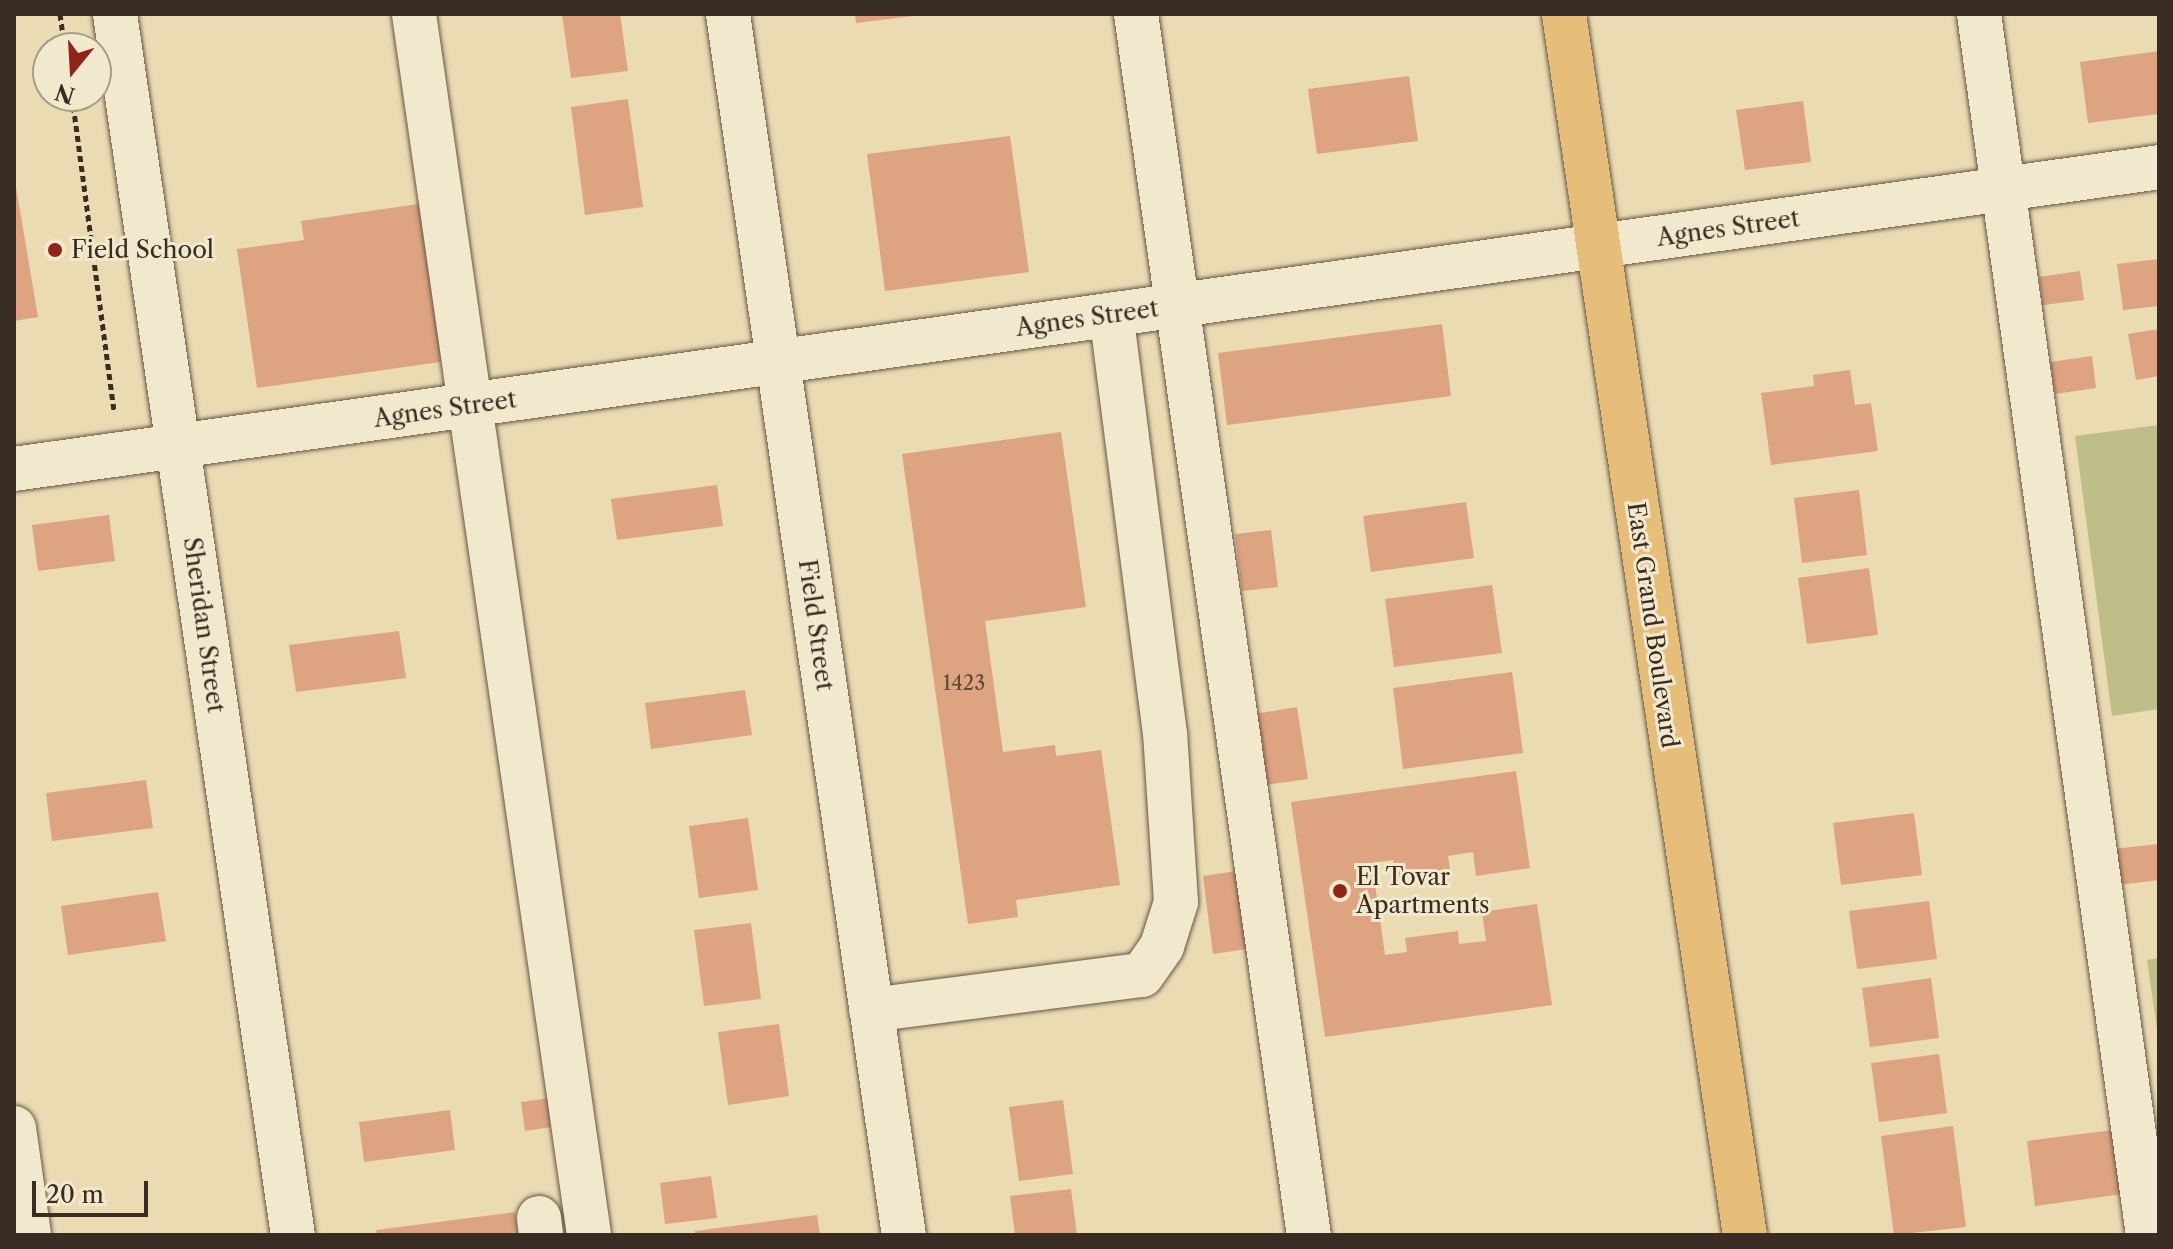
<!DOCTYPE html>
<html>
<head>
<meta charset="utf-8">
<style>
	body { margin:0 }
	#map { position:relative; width:2173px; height:1249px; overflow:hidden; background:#ebdbb3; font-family:"Libre Caslon Text",serif }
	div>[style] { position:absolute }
	.green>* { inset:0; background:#bebe88 }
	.building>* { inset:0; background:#dea381 }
	.path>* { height:5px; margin-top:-2.5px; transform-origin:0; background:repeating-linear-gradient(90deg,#392c23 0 6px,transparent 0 10px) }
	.roads { filter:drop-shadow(0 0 2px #665847) drop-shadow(0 0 2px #665847) }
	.minor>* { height:44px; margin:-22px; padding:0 22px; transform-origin:22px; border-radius:22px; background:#f2e8ce }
	.major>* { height:44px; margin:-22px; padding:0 22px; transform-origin:22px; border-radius:22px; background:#e6be7a }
	.dots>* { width:22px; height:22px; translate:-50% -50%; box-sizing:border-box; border:4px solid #f2e8ce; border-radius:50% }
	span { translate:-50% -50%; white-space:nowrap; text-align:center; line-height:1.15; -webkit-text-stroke:6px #f2e8ce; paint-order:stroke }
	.number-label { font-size:20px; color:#624a3a }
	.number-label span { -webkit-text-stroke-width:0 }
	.street-label { font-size:24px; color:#392c23 }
	.poi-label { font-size:24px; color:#392c23 }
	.left { translate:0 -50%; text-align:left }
	.frame { position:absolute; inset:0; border:16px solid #392c23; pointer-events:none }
	.north { position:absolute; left:32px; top:32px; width:80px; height:80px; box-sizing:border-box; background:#f2e8ce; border:2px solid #a89d8a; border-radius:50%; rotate:198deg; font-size:22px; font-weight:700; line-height:32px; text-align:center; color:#392c23 }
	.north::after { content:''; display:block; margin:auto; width:28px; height:36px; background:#8f2418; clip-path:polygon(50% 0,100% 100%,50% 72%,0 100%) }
	.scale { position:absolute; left:32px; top:1181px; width:116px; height:36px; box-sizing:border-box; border:4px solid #392c23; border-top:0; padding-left:10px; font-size:24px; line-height:28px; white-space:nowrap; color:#392c23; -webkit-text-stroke:6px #f2e8ce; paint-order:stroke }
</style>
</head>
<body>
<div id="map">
	<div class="green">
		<div style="clip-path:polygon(2159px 425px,2159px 709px,2112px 716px,2075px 436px)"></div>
		<div style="clip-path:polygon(2159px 958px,2159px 1043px,2147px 960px)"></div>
	</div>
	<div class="building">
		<div style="clip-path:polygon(562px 14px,620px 14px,628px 71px,571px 78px)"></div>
		<div style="clip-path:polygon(855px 14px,913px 14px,913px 16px,856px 23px)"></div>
		<div style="clip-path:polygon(2159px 51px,2159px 114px,2088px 123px,2080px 62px)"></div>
		<div style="clip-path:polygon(1409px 76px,1418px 141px,1317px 154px,1308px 89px)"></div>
		<div style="clip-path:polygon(628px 99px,643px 207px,585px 215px,571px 107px)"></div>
		<div style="clip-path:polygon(1803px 101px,1811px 162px,1745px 170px,1736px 110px)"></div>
		<div style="clip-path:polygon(1010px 136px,1029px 272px,885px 291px,867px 154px)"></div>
		<div style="clip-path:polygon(14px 175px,38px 317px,14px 321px)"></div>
		<div style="clip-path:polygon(425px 203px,447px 361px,257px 388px,237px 249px,304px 240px,301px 221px)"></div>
		<div style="clip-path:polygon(2159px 259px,2159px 306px,2123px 310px,2117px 264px)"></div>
		<div style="clip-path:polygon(2080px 271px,2084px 300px,2043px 305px,2039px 277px)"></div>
		<div style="clip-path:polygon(1442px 324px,1451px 396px,1227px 425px,1218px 353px)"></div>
		<div style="clip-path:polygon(2159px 329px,2159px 376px,2136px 380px,2128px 334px)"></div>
		<div style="clip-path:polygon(2092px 356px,2096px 388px,2055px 394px,2050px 362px)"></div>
		<div style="clip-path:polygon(1850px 370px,1855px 405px,1871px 403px,1878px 451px,1771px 465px,1761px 393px,1814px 386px,1813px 375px)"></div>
		<div style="clip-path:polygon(1061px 432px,1086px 607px,985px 621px,1003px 752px,1055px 745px,1056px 756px,1101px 750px,1120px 885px,1016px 900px,1018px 917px,968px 924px,902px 454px)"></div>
		<div style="clip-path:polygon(717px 485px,723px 526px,617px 540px,611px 499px)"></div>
		<div style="clip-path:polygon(1859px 490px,1867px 555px,1802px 563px,1794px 498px)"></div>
		<div style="clip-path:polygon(1466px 502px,1474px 558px,1371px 572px,1363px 516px)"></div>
		<div style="clip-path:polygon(109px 515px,115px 561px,38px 571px,32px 525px)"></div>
		<div style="clip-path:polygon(1271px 530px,1278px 587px,1242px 591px,1235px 534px)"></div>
		<div style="clip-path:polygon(1869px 568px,1878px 635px,1807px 644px,1798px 578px)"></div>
		<div style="clip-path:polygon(1492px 585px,1502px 653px,1394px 667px,1385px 599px)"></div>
		<div style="clip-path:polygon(399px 631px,406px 678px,296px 692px,289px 645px)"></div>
		<div style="clip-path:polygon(1512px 672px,1523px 753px,1403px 769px,1393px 688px)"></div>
		<div style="clip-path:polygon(745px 690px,752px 735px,651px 749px,645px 703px)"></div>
		<div style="clip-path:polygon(1297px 707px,1308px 779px,1265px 785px,1254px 714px)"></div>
		<div style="clip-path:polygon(1516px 771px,1530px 868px,1476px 876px,1473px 852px,1448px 856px,1450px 870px,1395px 877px,1393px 860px,1372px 863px,1385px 955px,1407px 952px,1405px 938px,1458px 931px,1459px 944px,1486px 941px,1482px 912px,1537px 904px,1552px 1005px,1325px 1037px,1291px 802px)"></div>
		<div style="clip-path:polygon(146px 780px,153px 828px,52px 841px,46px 793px)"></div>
		<div style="clip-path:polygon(1914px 813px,1922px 875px,1841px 885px,1833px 823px)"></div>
		<div style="clip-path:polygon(748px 818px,758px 890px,699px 898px,689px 826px)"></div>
		<div style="clip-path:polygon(2158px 844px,2159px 880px,2118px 885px,2113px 849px)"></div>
		<div style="clip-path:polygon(1244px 870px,1254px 948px,1213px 954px,1203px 876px)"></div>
		<div style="clip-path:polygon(158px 892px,166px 941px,68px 955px,61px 906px)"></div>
		<div style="clip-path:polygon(1929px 901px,1937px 959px,1857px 969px,1849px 911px)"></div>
		<div style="clip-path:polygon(751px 923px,761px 999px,704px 1006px,694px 930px)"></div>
		<div style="clip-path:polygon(1931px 978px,1939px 1038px,1870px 1047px,1862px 988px)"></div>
		<div style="clip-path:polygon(779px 1024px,789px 1096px,728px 1105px,718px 1032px)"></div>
		<div style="clip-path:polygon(1939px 1054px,1947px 1113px,1879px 1122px,1871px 1063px)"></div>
		<div style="clip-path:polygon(556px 1097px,559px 1126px,525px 1131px,521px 1102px)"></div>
		<div style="clip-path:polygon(1063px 1100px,1073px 1174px,1019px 1181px,1009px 1107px)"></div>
		<div style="clip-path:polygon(450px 1110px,455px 1150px,364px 1162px,359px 1122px)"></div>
		<div style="clip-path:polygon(1953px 1126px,1966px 1227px,1894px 1235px,1881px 1136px)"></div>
		<div style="clip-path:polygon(2121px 1129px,2130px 1193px,2035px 1206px,2027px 1141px)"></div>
		<div style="clip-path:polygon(711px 1176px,717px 1218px,665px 1224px,660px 1183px)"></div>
		<div style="clip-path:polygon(1071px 1189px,1077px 1235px,1015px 1235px,1010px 1196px)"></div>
		<div style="clip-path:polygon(515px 1212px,518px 1235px,377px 1235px,376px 1230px)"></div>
		<div style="clip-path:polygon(817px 1215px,820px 1235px,695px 1235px,695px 1231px)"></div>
	</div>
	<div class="path">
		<div style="left:60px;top:14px;width:34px;rotate:82deg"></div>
		<div style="left:72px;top:96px;width:317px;rotate:82.4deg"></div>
	</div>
	<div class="roads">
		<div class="minor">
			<div style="left:115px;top:14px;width:1234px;rotate:81.71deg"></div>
			<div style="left:414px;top:14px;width:1233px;rotate:81.84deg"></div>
			<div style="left:728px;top:14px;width:1234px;rotate:81.8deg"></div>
			<div style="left:1136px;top:14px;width:1233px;rotate:81.94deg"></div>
			<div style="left:1979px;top:14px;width:1233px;rotate:82.12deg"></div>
			<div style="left:14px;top:469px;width:2166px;rotate:-8.01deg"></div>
			<div style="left:871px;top:1010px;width:273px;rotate:-7.4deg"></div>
			<div style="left:1142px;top:975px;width:35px;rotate:-55deg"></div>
			<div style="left:1162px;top:946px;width:46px;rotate:-72.3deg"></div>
			<div style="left:1176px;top:902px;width:168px;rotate:-93.7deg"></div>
			<div style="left:1165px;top:734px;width:422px;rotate:-97.3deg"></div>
			<div style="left:14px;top:1128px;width:108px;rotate:82deg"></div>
			<div style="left:539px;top:1218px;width:17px;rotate:83deg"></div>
		</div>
		<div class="major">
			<div style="left:1564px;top:14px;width:1234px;rotate:81.57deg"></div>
		</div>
	</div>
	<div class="dots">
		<div style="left:55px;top:250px;background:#8f2418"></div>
		<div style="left:1340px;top:891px;background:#8f2418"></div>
	</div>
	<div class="number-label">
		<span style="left:964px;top:683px">1423</span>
	</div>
	<div class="street-label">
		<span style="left:1728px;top:228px;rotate:-8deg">Agnes Street</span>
		<span style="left:1087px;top:318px;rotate:-8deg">Agnes Street</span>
		<span style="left:445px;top:409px;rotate:-8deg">Agnes Street</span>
		<span style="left:204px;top:625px;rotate:82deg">Sheridan Street</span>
		<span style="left:816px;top:625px;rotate:82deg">Field Street</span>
		<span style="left:1653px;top:625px;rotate:82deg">East Grand Boulevard</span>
	</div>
	<div class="poi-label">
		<span class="left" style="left:71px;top:250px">Field School</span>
		<span class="left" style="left:1356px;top:891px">El Tovar<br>Apartments</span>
	</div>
	<div class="frame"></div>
	<div class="north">N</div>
	<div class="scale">20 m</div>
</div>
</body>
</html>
